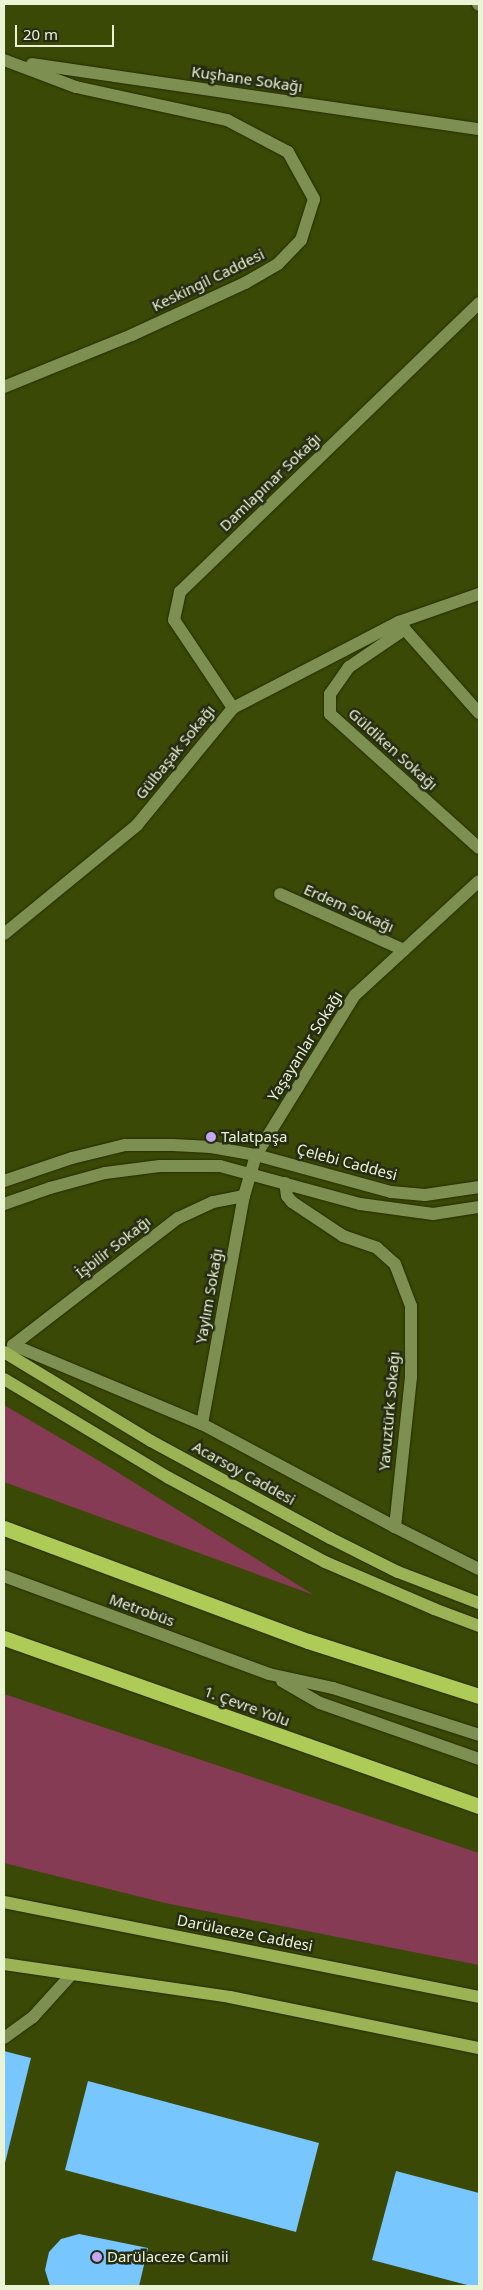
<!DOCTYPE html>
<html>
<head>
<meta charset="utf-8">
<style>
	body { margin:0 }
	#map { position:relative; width:483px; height:2290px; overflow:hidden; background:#3b4906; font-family:"Noto Sans",sans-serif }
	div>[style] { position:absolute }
	.green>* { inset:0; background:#853b53 }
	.building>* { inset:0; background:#77c6fe }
	.roads { filter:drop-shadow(0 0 1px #242d00) drop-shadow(0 0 1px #242d00) }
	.minor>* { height:12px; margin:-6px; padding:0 6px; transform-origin:6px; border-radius:6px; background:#7e8f52 }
	.major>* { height:12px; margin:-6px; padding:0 6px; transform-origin:6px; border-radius:6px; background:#9bb355 }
	.highway>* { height:15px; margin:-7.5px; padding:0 7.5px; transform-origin:7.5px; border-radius:7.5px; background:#afcb57 }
	.dots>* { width:14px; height:14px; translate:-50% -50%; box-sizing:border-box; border:2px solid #252c13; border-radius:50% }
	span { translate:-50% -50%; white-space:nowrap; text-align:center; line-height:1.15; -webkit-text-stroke:5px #252c13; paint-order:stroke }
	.street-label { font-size:15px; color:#eaf4d4 }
	.poi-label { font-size:15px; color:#eaf4d4 }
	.left { translate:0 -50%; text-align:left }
	.frame { position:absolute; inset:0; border:5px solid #eaf4d4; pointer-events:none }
	.scale { position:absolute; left:15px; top:25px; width:99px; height:22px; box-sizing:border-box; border:2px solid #eaf4d4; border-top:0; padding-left:6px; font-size:15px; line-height:18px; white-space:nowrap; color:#eaf4d4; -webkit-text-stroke:4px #252c13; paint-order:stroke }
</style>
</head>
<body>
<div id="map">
	<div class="green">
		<div style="clip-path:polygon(4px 1405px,101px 1462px,314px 1595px,4px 1482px)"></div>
		<div style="clip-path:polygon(4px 1694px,479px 1853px,479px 1965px,165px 1903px,4px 1863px)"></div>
	</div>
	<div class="building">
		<div style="clip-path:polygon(4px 2051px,31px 2058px,4px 2167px)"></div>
		<div style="clip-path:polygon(88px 2081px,319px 2143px,296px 2232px,65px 2170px)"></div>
		<div style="clip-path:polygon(396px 2171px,479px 2193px,479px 2286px,471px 2286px,372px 2260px)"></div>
		<div style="clip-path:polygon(79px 2234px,148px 2248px,139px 2286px,50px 2286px,45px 2270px,49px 2252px,61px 2239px)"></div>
	</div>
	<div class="roads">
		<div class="minor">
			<div style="left:478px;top:4px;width:1px;rotate:45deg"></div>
			<div style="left:4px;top:60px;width:77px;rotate:20.6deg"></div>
			<div style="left:76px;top:87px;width:155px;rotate:12.3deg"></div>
			<div style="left:227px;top:120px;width:69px;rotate:27.7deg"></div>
			<div style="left:288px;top:152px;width:54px;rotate:61deg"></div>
			<div style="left:314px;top:199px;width:43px;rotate:107.6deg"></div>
			<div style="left:301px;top:240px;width:33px;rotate:134deg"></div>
			<div style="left:278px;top:264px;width:38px;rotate:150deg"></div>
			<div style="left:245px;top:283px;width:124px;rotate:155.3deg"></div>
			<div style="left:132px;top:335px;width:138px;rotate:157.9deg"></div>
			<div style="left:32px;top:64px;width:452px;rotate:8.3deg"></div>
			<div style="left:400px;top:624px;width:119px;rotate:48.4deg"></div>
			<div style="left:405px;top:629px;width:68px;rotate:145.8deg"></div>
			<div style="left:349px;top:667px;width:33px;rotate:125deg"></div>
			<div style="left:330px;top:694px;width:20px;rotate:90deg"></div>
			<div style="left:330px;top:714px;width:200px;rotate:42deg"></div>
			<div style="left:233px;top:708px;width:106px;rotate:-123.8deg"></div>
			<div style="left:174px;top:620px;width:29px;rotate:-78deg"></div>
			<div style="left:180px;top:592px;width:416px;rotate:-44deg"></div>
			<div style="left:280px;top:894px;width:136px;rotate:24.3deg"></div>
			<div style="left:4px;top:934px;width:172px;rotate:-39.3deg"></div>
			<div style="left:137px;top:825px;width:151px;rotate:-50.6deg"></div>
			<div style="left:233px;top:708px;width:187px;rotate:-27.4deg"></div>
			<div style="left:399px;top:622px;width:85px;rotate:-19.3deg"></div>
			<div style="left:4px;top:1181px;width:72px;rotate:-18.7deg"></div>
			<div style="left:72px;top:1158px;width:55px;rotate:-13.8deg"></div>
			<div style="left:125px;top:1145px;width:48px"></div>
			<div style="left:173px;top:1145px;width:38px;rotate:3deg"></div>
			<div style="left:211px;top:1147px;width:46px;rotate:10.1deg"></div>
			<div style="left:256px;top:1155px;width:140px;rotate:15.3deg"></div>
			<div style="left:391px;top:1192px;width:34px;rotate:5deg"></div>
			<div style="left:425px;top:1195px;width:55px;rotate:-8.4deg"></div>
			<div style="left:285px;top:1183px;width:13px;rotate:81deg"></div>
			<div style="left:287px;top:1196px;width:8px;rotate:50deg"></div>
			<div style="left:292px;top:1202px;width:61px;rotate:33.7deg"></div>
			<div style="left:343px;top:1236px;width:36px;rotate:19deg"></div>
			<div style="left:377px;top:1248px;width:24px;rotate:42deg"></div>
			<div style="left:395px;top:1264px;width:45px;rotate:69.1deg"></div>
			<div style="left:411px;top:1306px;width:71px;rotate:90deg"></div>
			<div style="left:411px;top:1377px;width:151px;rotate:96.1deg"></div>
			<div style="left:244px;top:1196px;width:32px;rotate:169deg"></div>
			<div style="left:213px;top:1202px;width:38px;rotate:155deg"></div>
			<div style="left:178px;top:1218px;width:208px;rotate:142.4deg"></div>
			<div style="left:13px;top:1345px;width:205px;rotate:22.7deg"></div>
			<div style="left:202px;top:1424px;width:219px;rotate:28.1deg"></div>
			<div style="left:395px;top:1527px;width:94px;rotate:26.6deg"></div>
			<div style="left:4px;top:1204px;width:49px;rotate:-19.2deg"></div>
			<div style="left:50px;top:1188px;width:57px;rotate:-15.3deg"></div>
			<div style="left:105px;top:1173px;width:55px;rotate:-7.3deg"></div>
			<div style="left:160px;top:1166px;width:60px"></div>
			<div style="left:220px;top:1166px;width:145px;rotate:15.2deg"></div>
			<div style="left:360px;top:1204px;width:74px;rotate:7.8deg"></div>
			<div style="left:433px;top:1214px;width:47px;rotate:-8.7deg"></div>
			<div style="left:202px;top:1424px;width:232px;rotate:-79.6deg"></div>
			<div style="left:244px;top:1196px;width:43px;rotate:-73.7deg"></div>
			<div style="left:256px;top:1155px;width:188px;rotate:-58.3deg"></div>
			<div style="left:355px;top:995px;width:168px;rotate:-42.6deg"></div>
			<div style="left:4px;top:1576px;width:283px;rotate:20.3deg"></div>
			<div style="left:269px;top:1674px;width:66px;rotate:12.3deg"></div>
			<div style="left:333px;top:1688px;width:153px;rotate:17.8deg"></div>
			<div style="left:282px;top:1681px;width:44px;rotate:30.1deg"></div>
			<div style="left:320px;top:1703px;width:169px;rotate:19.4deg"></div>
			<div style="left:4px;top:2038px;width:36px;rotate:-36deg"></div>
			<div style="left:33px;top:2017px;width:58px;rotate:-47.8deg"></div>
		</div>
		<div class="major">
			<div style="left:4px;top:1352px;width:172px;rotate:31.2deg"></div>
			<div style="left:151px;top:1441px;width:204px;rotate:28.5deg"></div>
			<div style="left:330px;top:1538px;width:76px;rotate:26.6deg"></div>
			<div style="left:398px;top:1572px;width:87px;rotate:20.9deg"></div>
			<div style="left:4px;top:1379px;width:192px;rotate:31deg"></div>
			<div style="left:169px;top:1478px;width:177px;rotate:28.3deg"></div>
			<div style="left:325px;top:1562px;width:119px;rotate:23.3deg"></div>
			<div style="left:434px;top:1609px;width:48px;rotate:20.7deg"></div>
			<div style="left:4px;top:1902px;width:484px;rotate:11.3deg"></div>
			<div style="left:4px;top:1964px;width:228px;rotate:8.3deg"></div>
			<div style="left:230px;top:1997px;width:254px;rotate:11.6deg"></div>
		</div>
		<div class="highway">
			<div style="left:4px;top:1528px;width:324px;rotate:20.4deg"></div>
			<div style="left:308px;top:1641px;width:180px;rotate:17.8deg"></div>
			<div style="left:4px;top:1638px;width:504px;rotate:19.48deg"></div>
		</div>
	</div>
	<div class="dots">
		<div style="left:211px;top:1137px;background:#c3a7f2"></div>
		<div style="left:97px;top:2257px;background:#c3a7f2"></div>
	</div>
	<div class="street-label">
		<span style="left:247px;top:79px;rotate:8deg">Kuşhane Sokağı</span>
		<span style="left:208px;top:280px;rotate:-26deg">Keskingil Caddesi</span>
		<span style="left:270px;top:482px;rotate:-44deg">Damlapınar Sokağı</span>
		<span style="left:393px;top:749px;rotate:42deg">Güldiken Sokağı</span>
		<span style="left:175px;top:752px;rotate:-51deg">Gülbaşak Sokağı</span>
		<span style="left:349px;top:908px;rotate:24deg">Erdem Sokağı</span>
		<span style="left:305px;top:1046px;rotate:-58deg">Yaşayanlar Sokağı</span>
		<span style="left:347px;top:1162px;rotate:15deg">Çelebi Caddesi</span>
		<span style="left:113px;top:1247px;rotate:-38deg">İşbilir Sokağı</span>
		<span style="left:209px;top:1296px;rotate:-80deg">Yaylım Sokağı</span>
		<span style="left:389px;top:1411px;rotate:-85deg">Yavuztürk Sokağı</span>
		<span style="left:244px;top:1473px;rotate:29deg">Acarsoy Caddesi</span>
		<span style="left:142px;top:1610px;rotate:20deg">Metrobüs</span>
		<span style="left:247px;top:1706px;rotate:20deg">1. Çevre Yolu</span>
		<span style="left:245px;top:1933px;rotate:11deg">Darülaceze Caddesi</span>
	</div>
	<div class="poi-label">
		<span class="left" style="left:221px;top:1137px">Talatpaşa</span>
		<span class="left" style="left:107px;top:2257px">Darülaceze Camii</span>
	</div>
	<div class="frame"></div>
	<div class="scale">20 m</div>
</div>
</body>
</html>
